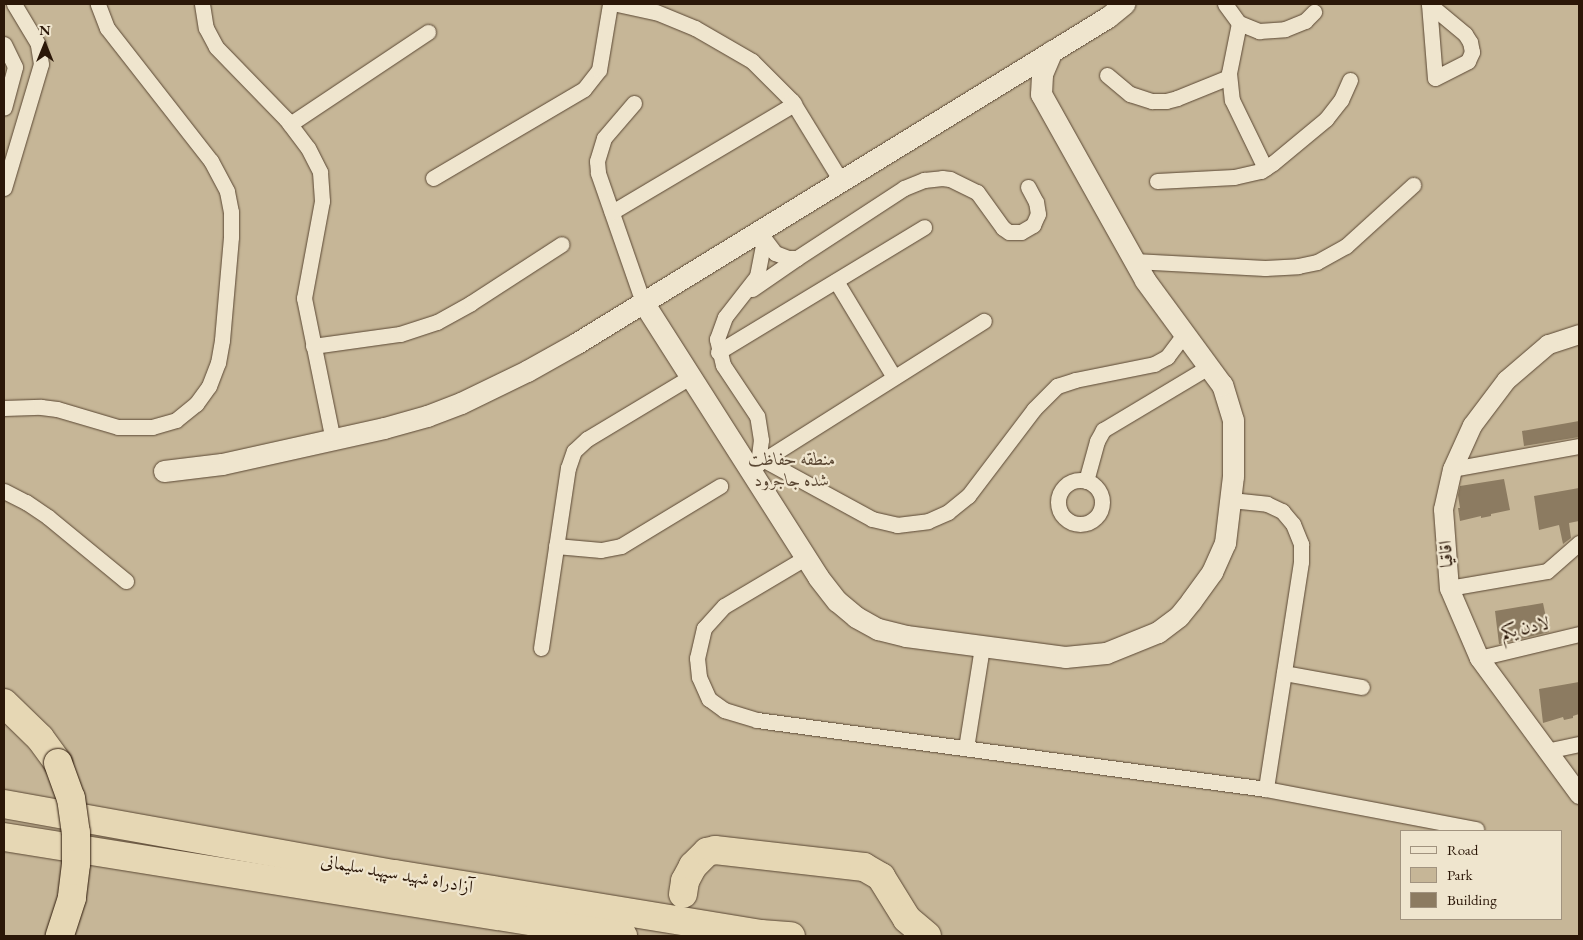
<!DOCTYPE html>
<html>
<head>
<meta charset="utf-8">
<style>
	body { margin:0 }
	#map { position:relative; width:1583px; height:940px; overflow:hidden; background:#e6d7b4; font-family:"EB Garamond",Amiri,serif }
	div>[style] { position:absolute }
	.green>* { inset:0; background:#c6b697 }
	.building>* { inset:0; background:#8c7b61 }
	.roads { filter:drop-shadow(0 0 1px #5a4733) drop-shadow(0 0 1px #5a4733) }
	.minor>* { height:15px; margin:-7.5px; padding:0 7.5px; transform-origin:7.5px; border-radius:7.5px; background:#efe5ce }
	.minor>.ring { margin:-7.5px; padding:0; box-sizing:content-box; background:none; border:15px solid #efe5ce; border-radius:50% }
	.tertiary>* { height:19px; margin:-9.5px; padding:0 9.5px; transform-origin:9.5px; border-radius:9.5px; background:#efe5ce }
	.secondary>* { height:21px; margin:-10.5px; padding:0 10.5px; transform-origin:10.5px; border-radius:10.5px; background:#efe5ce }
	.motorway>* { height:28px; margin:-14px; padding:0 14px; transform-origin:14px; border-radius:14px; background:#e6d7b4 }
	.bridges { filter:drop-shadow(0 0 1px #2b1708) drop-shadow(0 0 1px #2b1708) }
	.motorway-bridge>* { height:28px; margin:-14px; padding:0 14px; transform-origin:14px; border-radius:14px; background:#e6d7b4 }
	span { translate:-50% -50%; white-space:nowrap; text-align:center; line-height:1.15; -webkit-text-stroke:4.5px #efe5ce; paint-order:stroke }
	.park-label { font-size:18px; color:#5a4733; font-style:italic }
	.street-label { font-size:18px; color:#2b1708 }
	.frame { position:absolute; inset:0; border:5px solid #2b1708; pointer-events:none }
	.legend { position:absolute; left:1400px; top:830px; width:162px; height:90px; box-sizing:border-box; background:#efe5ce; border:1px solid #a1937f; margin:0; padding:6px 9px; list-style:none; font-size:15px; color:#2b1708 }
	.legend li { display:flex; align-items:center; gap:10px; height:25px }
	.legend b { width:25px; border:1px solid #a1937f }
	.north { position:absolute; left:20px; top:20px; width:50px; height:50px; -webkit-text-stroke:4px #efe5ce; paint-order:stroke; rotate:0deg; font-size:14px; font-weight:700; line-height:20px; text-align:center; color:#2b1708 }
	.north::after { content:''; display:block; margin:auto; width:18px; height:22px; background:#2b1708; clip-path:polygon(50% 0,100% 100%,50% 72%,0 100%) }
</style>
</head>
<body>
<div id="map">
	<div class="green">
		<div style="clip-path:polygon(evenodd,4px 4px,1579px 4px,1579px 936px,4px 936px,4px 4px,1402px 831px,1562px 831px,1562px 919px,1402px 919px,1402px 831px)"></div>
	</div>
	<div class="building">
		<div style="clip-path:polygon(1579px 421px,1579px 437px,1524px 446px,1522px 431px)"></div>
		<div style="clip-path:polygon(1504px 479px,1510px 510px,1491px 514px,1491px 516px,1481px 518px,1481px 516px,1460px 521px,1458px 508px,1460px 508px,1458px 495px,1460px 486px)"></div>
		<div style="clip-path:polygon(1579px 488px,1579px 521px,1569px 523px,1571px 538px,1563px 544px,1559px 525px,1539px 530px,1534px 496px)"></div>
		<div style="clip-path:polygon(1543px 603px,1549px 632px,1499px 644px,1495px 611px)"></div>
		<div style="clip-path:polygon(1579px 682px,1579px 714px,1573px 716px,1573px 718px,1564px 720px,1563px 717px,1543px 723px,1539px 689px)"></div>
	</div>
	<div class="roads">
		<div class="minor">
			<div style="left:202px;top:4px;width:24px;rotate:81deg"></div>
			<div style="left:206px;top:28px;width:21px;rotate:62deg"></div>
			<div style="left:216px;top:47px;width:100px;rotate:45.8deg"></div>
			<div style="left:286px;top:119px;width:36px;rotate:53deg"></div>
			<div style="left:308px;top:148px;width:27px;rotate:63deg"></div>
			<div style="left:320px;top:172px;width:29px;rotate:86deg"></div>
			<div style="left:322px;top:201px;width:99px;rotate:100.5deg"></div>
			<div style="left:304px;top:298px;width:145px;rotate:78.5deg"></div>
			<div style="left:617px;top:4px;width:40px;rotate:12deg"></div>
			<div style="left:656px;top:12px;width:42px;rotate:22.3deg"></div>
			<div style="left:695px;top:28px;width:66px;rotate:30.1deg"></div>
			<div style="left:752px;top:61px;width:57px;rotate:45deg"></div>
			<div style="left:792px;top:101px;width:94px;rotate:58.5deg"></div>
			<div style="left:1225px;top:4px;width:24px;rotate:54deg"></div>
			<div style="left:1239px;top:23px;width:51px;rotate:101.3deg"></div>
			<div style="left:1229px;top:73px;width:27px;rotate:84deg"></div>
			<div style="left:1232px;top:100px;width:76px;rotate:64.1deg"></div>
			<div style="left:1429px;top:4px;width:74px;rotate:85.4deg"></div>
			<div style="left:1435px;top:78px;width:37px;rotate:-27deg"></div>
			<div style="left:1468px;top:61px;width:10px;rotate:-66deg"></div>
			<div style="left:1472px;top:52px;width:10px;rotate:-101deg"></div>
			<div style="left:1470px;top:42px;width:9px;rotate:-122deg"></div>
			<div style="left:1465px;top:34px;width:47px;rotate:-140.2deg"></div>
			<div style="left:1239px;top:23px;width:22px;rotate:22deg"></div>
			<div style="left:1259px;top:31px;width:26px;rotate:-4deg"></div>
			<div style="left:1285px;top:29px;width:22px;rotate:-22deg"></div>
			<div style="left:1305px;top:21px;width:13px;rotate:-45deg"></div>
			<div style="left:4px;top:44px;width:25px;rotate:64deg"></div>
			<div style="left:15px;top:67px;width:42px;rotate:105deg"></div>
			<div style="left:1107px;top:75px;width:30px;rotate:40deg"></div>
			<div style="left:1130px;top:94px;width:23px;rotate:18deg"></div>
			<div style="left:1152px;top:101px;width:14px"></div>
			<div style="left:1166px;top:101px;width:11px;rotate:-15deg"></div>
			<div style="left:1177px;top:98px;width:56px;rotate:-22deg"></div>
			<div style="left:634px;top:103px;width:46px;rotate:130.6deg"></div>
			<div style="left:604px;top:138px;width:24px;rotate:107deg"></div>
			<div style="left:597px;top:161px;width:12px;rotate:85deg"></div>
			<div style="left:598px;top:173px;width:137px;rotate:70.8deg"></div>
			<div style="left:290px;top:124px;width:166px;rotate:-33.7deg"></div>
			<div style="left:433px;top:178px;width:175px;rotate:-30.5deg"></div>
			<div style="left:584px;top:89px;width:24px;rotate:-52deg"></div>
			<div style="left:599px;top:70px;width:67px;rotate:-80.5deg"></div>
			<div style="left:1157px;top:181px;width:77px;rotate:-3deg"></div>
			<div style="left:1234px;top:177px;width:28px;rotate:-13deg"></div>
			<div style="left:1261px;top:171px;width:14px;rotate:-34deg"></div>
			<div style="left:1273px;top:163px;width:69px;rotate:-39.7deg"></div>
			<div style="left:1326px;top:119px;width:24px;rotate:-52deg"></div>
			<div style="left:1341px;top:100px;width:22px;rotate:-66deg"></div>
			<div style="left:4px;top:188px;width:129px;rotate:-73.4deg"></div>
			<div style="left:41px;top:64px;width:20px;rotate:-99deg"></div>
			<div style="left:38px;top:44px;width:47px;rotate:-121deg"></div>
			<div style="left:612px;top:212px;width:212px;rotate:-30.7deg"></div>
			<div style="left:797px;top:258px;width:128px;rotate:-33.2deg"></div>
			<div style="left:904px;top:188px;width:22px;rotate:-22deg"></div>
			<div style="left:924px;top:180px;width:18px;rotate:-6deg"></div>
			<div style="left:942px;top:178px;width:8px;rotate:7deg"></div>
			<div style="left:950px;top:179px;width:30px;rotate:26deg"></div>
			<div style="left:977px;top:192px;width:44px;rotate:54.2deg"></div>
			<div style="left:1003px;top:228px;width:7px;rotate:34deg"></div>
			<div style="left:1009px;top:232px;width:12px"></div>
			<div style="left:1021px;top:232px;width:14px;rotate:-30deg"></div>
			<div style="left:1033px;top:225px;width:12px;rotate:-66deg"></div>
			<div style="left:1038px;top:214px;width:12px;rotate:-99deg"></div>
			<div style="left:1036px;top:202px;width:17px;rotate:-118deg"></div>
			<div style="left:1134px;top:261px;width:131px;rotate:3.1deg"></div>
			<div style="left:1265px;top:268px;width:33px;rotate:-3deg"></div>
			<div style="left:1298px;top:266px;width:19px;rotate:-12deg"></div>
			<div style="left:1317px;top:262px;width:33px;rotate:-29deg"></div>
			<div style="left:1346px;top:246px;width:91px;rotate:-42.3deg"></div>
			<div style="left:836px;top:281px;width:112px;rotate:58.9deg"></div>
			<div style="left:752px;top:289px;width:55px;rotate:-34.6deg"></div>
			<div style="left:797px;top:258px;width:9px;rotate:180deg"></div>
			<div style="left:788px;top:258px;width:14px;rotate:-159deg"></div>
			<div style="left:775px;top:253px;width:20px;rotate:-127deg"></div>
			<div style="left:313px;top:346px;width:88px;rotate:-7.9deg"></div>
			<div style="left:400px;top:334px;width:39px;rotate:-18deg"></div>
			<div style="left:437px;top:322px;width:39px;rotate:-29deg"></div>
			<div style="left:471px;top:303px;width:108px;rotate:-33deg"></div>
			<div style="left:718px;top:352px;width:241px;rotate:-31.2deg"></div>
			<div style="left:4px;top:408px;width:37px;rotate:-2deg"></div>
			<div style="left:41px;top:407px;width:16px;rotate:7deg"></div>
			<div style="left:57px;top:409px;width:64px;rotate:16.4deg"></div>
			<div style="left:118px;top:427px;width:34px"></div>
			<div style="left:152px;top:427px;width:25px;rotate:-16deg"></div>
			<div style="left:176px;top:420px;width:26px;rotate:-39deg"></div>
			<div style="left:196px;top:404px;width:22px;rotate:-54deg"></div>
			<div style="left:209px;top:386px;width:25px;rotate:-69deg"></div>
			<div style="left:218px;top:363px;width:23px;rotate:-80deg"></div>
			<div style="left:222px;top:340px;width:103px;rotate:-85deg"></div>
			<div style="left:231px;top:237px;width:25px;rotate:-90deg"></div>
			<div style="left:231px;top:212px;width:21px;rotate:-101deg"></div>
			<div style="left:227px;top:191px;width:34px;rotate:-118deg"></div>
			<div style="left:211px;top:161px;width:169px;rotate:-128deg"></div>
			<div style="left:107px;top:28px;width:26px;rotate:-111deg"></div>
			<div style="left:764px;top:460px;width:123px;rotate:28.6deg"></div>
			<div style="left:872px;top:519px;width:26px;rotate:13deg"></div>
			<div style="left:897px;top:525px;width:31px;rotate:-7deg"></div>
			<div style="left:928px;top:521px;width:22px;rotate:-24deg"></div>
			<div style="left:948px;top:512px;width:26px;rotate:-39deg"></div>
			<div style="left:968px;top:496px;width:109px;rotate:-52.8deg"></div>
			<div style="left:1034px;top:409px;width:33px;rotate:-45deg"></div>
			<div style="left:1057px;top:386px;width:19px;rotate:-18deg"></div>
			<div style="left:1075px;top:380px;width:81px;rotate:-11.4deg"></div>
			<div style="left:1154px;top:364px;width:15px;rotate:-28deg"></div>
			<div style="left:1167px;top:357px;width:30px;rotate:-53deg"></div>
			<div style="left:759px;top:463px;width:266px;rotate:-32.3deg"></div>
			<div style="left:758px;top:464px;width:24px;rotate:-83deg"></div>
			<div style="left:761px;top:440px;width:24px;rotate:-99deg"></div>
			<div style="left:757px;top:416px;width:61px;rotate:-123.7deg"></div>
			<div style="left:723px;top:365px;width:27px;rotate:-103deg"></div>
			<div style="left:717px;top:339px;width:23px;rotate:-70deg"></div>
			<div style="left:725px;top:317px;width:52px;rotate:-52deg"></div>
			<div style="left:757px;top:276px;width:33px;rotate:-79deg"></div>
			<div style="left:763px;top:244px;width:14px;rotate:-98deg"></div>
			<div style="left:1452px;top:469px;width:129px;rotate:-10.3deg"></div>
			<div class="ring" style="left:1058px;top:480px;width:29px;height:29px"></div>
			<div style="left:1086px;top:481px;width:41px;rotate:-74.6deg"></div>
			<div style="left:1097px;top:441px;width:13px;rotate:-61deg"></div>
			<div style="left:1103px;top:430px;width:125px;rotate:-30.9deg"></div>
			<div style="left:4px;top:491px;width:25px;rotate:27deg"></div>
			<div style="left:26px;top:502px;width:27px;rotate:34deg"></div>
			<div style="left:48px;top:517px;width:101px;rotate:39.4deg"></div>
			<div style="left:1231px;top:500px;width:36px;rotate:6deg"></div>
			<div style="left:1267px;top:504px;width:17px;rotate:25deg"></div>
			<div style="left:1282px;top:511px;width:17px;rotate:50deg"></div>
			<div style="left:1293px;top:524px;width:22px;rotate:68deg"></div>
			<div style="left:1301px;top:544px;width:18px;rotate:90deg"></div>
			<div style="left:1301px;top:562px;width:230px;rotate:98.8deg"></div>
			<div style="left:556px;top:546px;width:45px;rotate:5.1deg"></div>
			<div style="left:601px;top:550px;width:20px;rotate:-11deg"></div>
			<div style="left:621px;top:546px;width:116px;rotate:-31.2deg"></div>
			<div style="left:805px;top:558px;width:94px;rotate:149.3deg"></div>
			<div style="left:724px;top:606px;width:30px;rotate:132deg"></div>
			<div style="left:704px;top:628px;width:31px;rotate:103deg"></div>
			<div style="left:697px;top:658px;width:19px;rotate:84deg"></div>
			<div style="left:699px;top:677px;width:24px;rotate:66deg"></div>
			<div style="left:709px;top:699px;width:19px;rotate:36deg"></div>
			<div style="left:724px;top:710px;width:34px;rotate:17deg"></div>
			<div style="left:757px;top:720px;width:514px;rotate:7.72deg"></div>
			<div style="left:1266px;top:789px;width:214px;rotate:10.8deg"></div>
			<div style="left:1449px;top:588px;width:99px;rotate:-9.8deg"></div>
			<div style="left:1547px;top:571px;width:43px;rotate:-41.2deg"></div>
			<div style="left:541px;top:648px;width:182px;rotate:-81.5deg"></div>
			<div style="left:568px;top:468px;width:18px;rotate:-71deg"></div>
			<div style="left:574px;top:451px;width:18px;rotate:-43deg"></div>
			<div style="left:587px;top:439px;width:120px;rotate:-31deg"></div>
			<div style="left:1479px;top:658px;width:103px;rotate:-13.5deg"></div>
			<div style="left:1284px;top:673px;width:79px;rotate:10.2deg"></div>
			<div style="left:966px;top:748px;width:102px;rotate:-81deg"></div>
			<div style="left:1546px;top:751px;width:34px;rotate:-12deg"></div>
		</div>
		<div class="tertiary">
			<div style="left:1579px;top:334px;width:33px;rotate:162deg"></div>
			<div style="left:1548px;top:344px;width:55px;rotate:139.4deg"></div>
			<div style="left:1506px;top:380px;width:56px;rotate:127.1deg"></div>
			<div style="left:1472px;top:425px;width:48px;rotate:114.4deg"></div>
			<div style="left:1452px;top:469px;width:41px;rotate:102.7deg"></div>
			<div style="left:1443px;top:509px;width:79px;rotate:85.7deg"></div>
			<div style="left:1449px;top:588px;width:76px;rotate:66.8deg"></div>
			<div style="left:1479px;top:658px;width:169px;rotate:53.7deg"></div>
		</div>
		<div class="secondary">
			<div style="left:643px;top:302px;width:326px;rotate:57.5deg"></div>
			<div style="left:818px;top:577px;width:31px;rotate:52deg"></div>
			<div style="left:837px;top:601px;width:25px;rotate:40deg"></div>
			<div style="left:856px;top:617px;width:25px;rotate:29deg"></div>
			<div style="left:878px;top:629px;width:29px;rotate:14deg"></div>
			<div style="left:906px;top:636px;width:160px;rotate:7.5deg"></div>
			<div style="left:1065px;top:657px;width:41px;rotate:-5.6deg"></div>
			<div style="left:1106px;top:653px;width:56px;rotate:-22deg"></div>
			<div style="left:1158px;top:632px;width:26px;rotate:-37deg"></div>
			<div style="left:1179px;top:616px;width:19px;rotate:-51deg"></div>
			<div style="left:1191px;top:601px;width:36px;rotate:-54deg"></div>
			<div style="left:1212px;top:572px;width:32px;rotate:-66deg"></div>
			<div style="left:1225px;top:543px;width:67px;rotate:-83.2deg"></div>
			<div style="left:1233px;top:476px;width:56px;rotate:-90deg"></div>
			<div style="left:1233px;top:420px;width:37px;rotate:-107deg"></div>
			<div style="left:1222px;top:385px;width:130px;rotate:-126.3deg"></div>
			<div style="left:1145px;top:280px;width:213px;rotate:-119.2deg"></div>
			<div style="left:1041px;top:94px;width:20px;rotate:-87deg"></div>
			<div style="left:1042px;top:74px;width:25px;rotate:-67deg"></div>
			<div style="left:164px;top:471px;width:58px;rotate:-6.9deg"></div>
			<div style="left:222px;top:464px;width:166px;rotate:-12.5deg"></div>
			<div style="left:384px;top:428px;width:45px;rotate:-15.6deg"></div>
			<div style="left:427px;top:416px;width:36px;rotate:-21deg"></div>
			<div style="left:461px;top:403px;width:73px;rotate:-25.9deg"></div>
			<div style="left:527px;top:371px;width:57px;rotate:-29.2deg"></div>
			<div style="left:577px;top:343px;width:623px;rotate:-31.55deg"></div>
			<div style="left:1108px;top:17px;width:21px;rotate:-39deg"></div>
		</div>
		<div class="motorway">
			<div style="left:4px;top:703px;width:50px;rotate:44.2deg"></div>
			<div style="left:40px;top:738px;width:31px;rotate:54deg"></div>
			<div style="left:4px;top:804px;width:397px;rotate:10.2deg"></div>
			<div style="left:395px;top:874px;width:371px;rotate:9.3deg"></div>
			<div style="left:761px;top:934px;width:30px;rotate:4deg"></div>
			<div style="left:4px;top:837px;width:627px;rotate:9.09deg"></div>
			<div style="left:683px;top:894px;width:13px;rotate:-81deg"></div>
			<div style="left:685px;top:881px;width:17px;rotate:-62deg"></div>
			<div style="left:693px;top:866px;width:20px;rotate:-45deg"></div>
			<div style="left:707px;top:852px;width:8px;rotate:-14deg"></div>
			<div style="left:715px;top:850px;width:150px;rotate:6.5deg"></div>
			<div style="left:864px;top:867px;width:20px;rotate:30deg"></div>
			<div style="left:881px;top:877px;width:49px;rotate:58.2deg"></div>
			<div style="left:907px;top:919px;width:26px;rotate:40deg"></div>
		</div>
	</div>
	<div class="bridges">
		<div class="motorway-bridge">
			<div style="left:58px;top:763px;width:37px;rotate:70deg"></div>
			<div style="left:71px;top:798px;width:35px;rotate:82deg"></div>
			<div style="left:76px;top:833px;width:31px;rotate:90deg"></div>
			<div style="left:76px;top:864px;width:34px;rotate:97deg"></div>
			<div style="left:72px;top:898px;width:40px;rotate:108deg"></div>
		</div>
	</div>
	<div class="park-label">
		<span style="left:792px;top:470px">منطقه حفاظت<br>شده جاجرود</span>
	</div>
	<div class="street-label">
		<span style="left:1446px;top:554px;rotate:-94deg">اقاقیا</span>
		<span style="left:1525px;top:628px;rotate:-13deg">لادن یکم</span>
		<span style="left:397px;top:874px;rotate:10deg">آزادراه شهید سپهبد سلیمانی</span>
	</div>
	<div class="frame"></div>
	<ul class="legend">
	<li><b style="height:6px;background:#efe5ce"></b>Road</li>
	<li><b style="height:14px;background:#c6b697"></b>Park</li>
	<li><b style="height:14px;background:#8c7b61"></b>Building</li>
	</ul>
	<div class="north">N</div>
</div>
</body>
</html>
